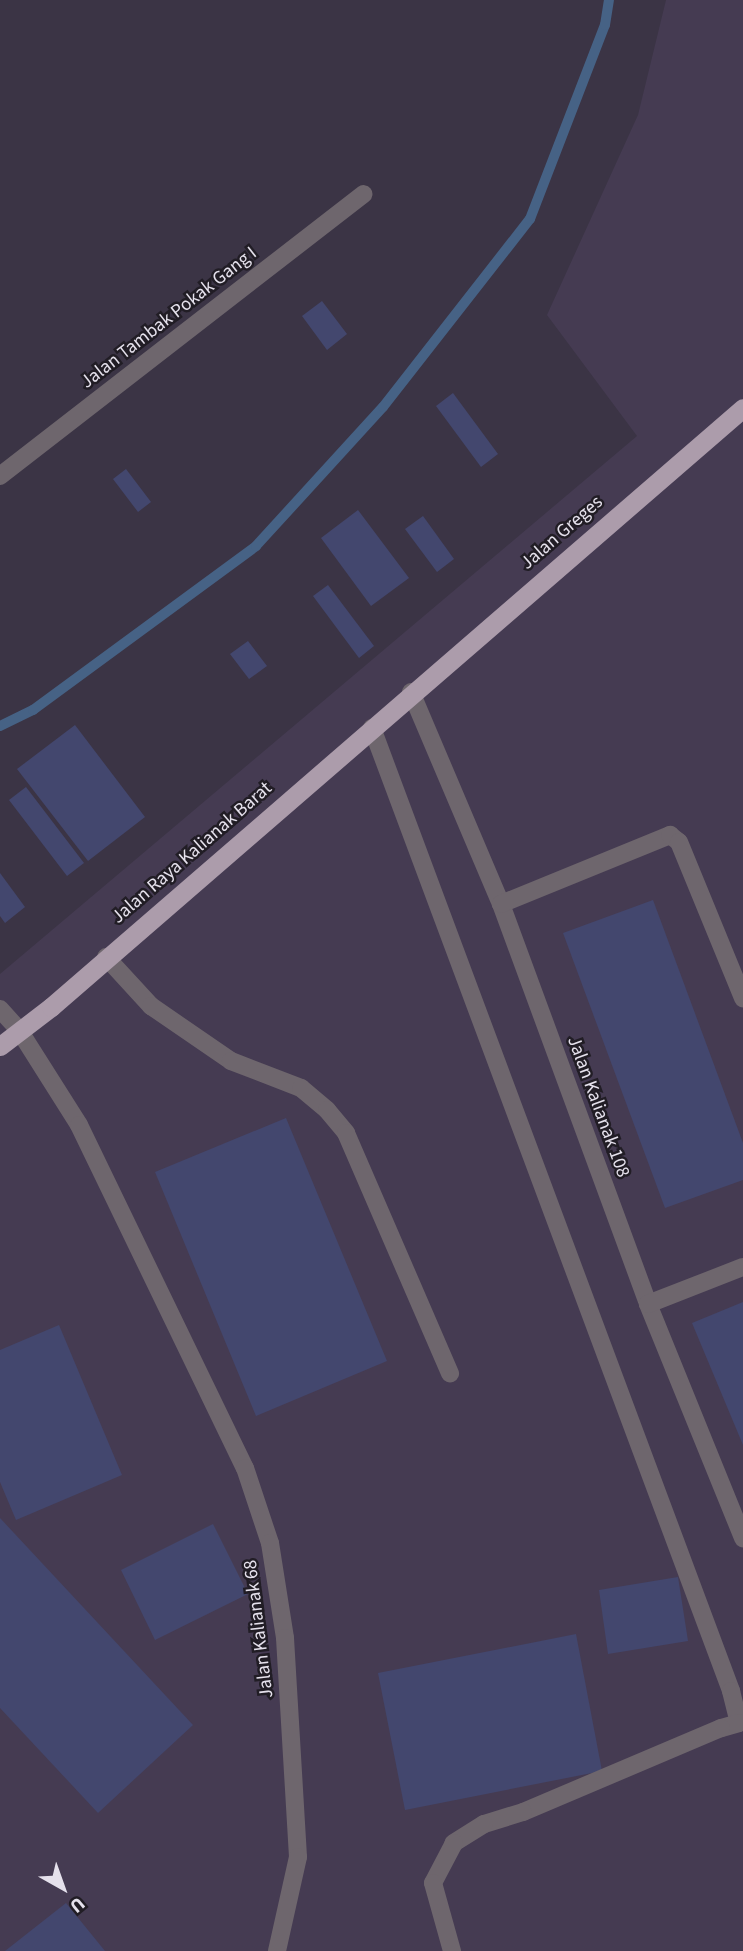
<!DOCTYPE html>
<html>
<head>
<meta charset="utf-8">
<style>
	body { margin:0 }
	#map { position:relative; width:743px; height:1951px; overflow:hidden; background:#3b3445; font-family:"Source Sans 3",sans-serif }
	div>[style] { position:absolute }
	.built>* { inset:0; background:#453b52 }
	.stream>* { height:10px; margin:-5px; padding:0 5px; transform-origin:5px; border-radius:5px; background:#466285 }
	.building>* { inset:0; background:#43476e }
	.service>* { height:18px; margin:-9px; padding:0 9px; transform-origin:9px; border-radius:9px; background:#6e666d }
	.minor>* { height:18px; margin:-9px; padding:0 9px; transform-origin:9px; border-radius:9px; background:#6e666d }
	.trunk>* { height:19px; margin:-9.5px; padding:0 9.5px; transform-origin:9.5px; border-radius:9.5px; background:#ac9cab }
	span { translate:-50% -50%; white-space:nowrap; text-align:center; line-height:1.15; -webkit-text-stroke:5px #211d25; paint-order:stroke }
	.street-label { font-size:19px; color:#e5e1ec }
	.north { position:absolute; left:28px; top:1853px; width:70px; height:70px; -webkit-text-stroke:5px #211d25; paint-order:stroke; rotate:140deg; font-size:19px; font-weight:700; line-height:28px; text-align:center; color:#e5e1ec }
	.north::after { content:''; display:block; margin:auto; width:24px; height:32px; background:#e5e1ec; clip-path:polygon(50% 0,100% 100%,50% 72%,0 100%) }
</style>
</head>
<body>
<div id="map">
	<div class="built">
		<div style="clip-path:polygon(666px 0,743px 0,743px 1951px,0 1951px,0 974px,637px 436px,547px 315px,638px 115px)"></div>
	</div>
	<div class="stream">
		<div style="left:0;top:726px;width:37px;rotate:-26deg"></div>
		<div style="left:33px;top:710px;width:277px;rotate:-36.3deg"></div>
		<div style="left:256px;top:546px;width:188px;rotate:-47.6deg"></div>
		<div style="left:383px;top:407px;width:239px;rotate:-52deg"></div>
		<div style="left:530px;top:219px;width:208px;rotate:-68.9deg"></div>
		<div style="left:605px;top:25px;width:25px;rotate:-81deg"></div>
	</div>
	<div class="building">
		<div style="clip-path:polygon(322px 301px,347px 334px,327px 350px,302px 316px)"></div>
		<div style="clip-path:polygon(453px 393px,498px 454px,481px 467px,436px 406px)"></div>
		<div style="clip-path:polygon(126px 469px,151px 502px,138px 512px,113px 479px)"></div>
		<div style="clip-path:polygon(358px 510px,409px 578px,371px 606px,321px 538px)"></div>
		<div style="clip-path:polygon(423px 516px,454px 559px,437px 572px,405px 529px)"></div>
		<div style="clip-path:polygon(328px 585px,374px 646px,359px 658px,313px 596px)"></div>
		<div style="clip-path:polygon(248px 641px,267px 666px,249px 679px,230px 654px)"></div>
		<div style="clip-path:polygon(75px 725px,145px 817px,88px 861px,17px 769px)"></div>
		<div style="clip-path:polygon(26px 787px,84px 863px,67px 876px,9px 800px)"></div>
		<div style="clip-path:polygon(0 873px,25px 907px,5px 923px,0 916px)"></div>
		<div style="clip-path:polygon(653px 900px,743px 1143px,743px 1180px,665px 1208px,563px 933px)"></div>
		<div style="clip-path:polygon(286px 1118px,387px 1361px,256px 1416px,155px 1172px)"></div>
		<div style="clip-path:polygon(743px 1302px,743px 1445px,692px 1323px)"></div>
		<div style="clip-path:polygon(59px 1325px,122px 1475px,16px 1520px,0 1482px,0 1350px)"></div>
		<div style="clip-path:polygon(0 1518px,193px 1725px,98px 1813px,0 1708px)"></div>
		<div style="clip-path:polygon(213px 1524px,248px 1594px,155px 1640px,121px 1570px)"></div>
		<div style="clip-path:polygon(678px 1577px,688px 1641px,608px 1654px,599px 1590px)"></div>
		<div style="clip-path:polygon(576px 1634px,602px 1771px,405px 1810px,378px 1673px)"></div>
		<div style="clip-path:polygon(66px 1903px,105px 1951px,5px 1951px)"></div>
	</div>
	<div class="service">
		<div style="left:411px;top:692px;width:230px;rotate:67deg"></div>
		<div style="left:501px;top:904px;width:426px;rotate:69.8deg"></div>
		<div style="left:648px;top:1304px;width:253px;rotate:67.9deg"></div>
		<div style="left:372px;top:728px;width:1028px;rotate:69.55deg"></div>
		<div style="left:731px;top:1691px;width:33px;rotate:76deg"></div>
		<div style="left:739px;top:1723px;width:19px;rotate:164deg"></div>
		<div style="left:721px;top:1728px;width:215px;rotate:157deg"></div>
		<div style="left:523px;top:1812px;width:41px;rotate:162.9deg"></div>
		<div style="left:484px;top:1824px;width:36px;rotate:148deg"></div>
		<div style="left:454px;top:1843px;width:45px;rotate:117.7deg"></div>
		<div style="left:433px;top:1883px;width:71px;rotate:74.4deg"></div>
		<div style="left:501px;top:904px;width:183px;rotate:-22.2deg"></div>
		<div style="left:670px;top:835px;width:11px;rotate:38deg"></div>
		<div style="left:679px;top:842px;width:169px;rotate:67.7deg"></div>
		<div style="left:106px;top:957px;width:67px;rotate:47.4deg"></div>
		<div style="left:151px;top:1006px;width:97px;rotate:34.5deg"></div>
		<div style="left:231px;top:1061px;width:75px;rotate:21.1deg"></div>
		<div style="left:301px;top:1088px;width:34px;rotate:40deg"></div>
		<div style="left:327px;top:1110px;width:30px;rotate:50deg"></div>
		<div style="left:346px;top:1133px;width:262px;rotate:66.6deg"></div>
		<div style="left:19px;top:1030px;width:112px;rotate:57.7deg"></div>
		<div style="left:79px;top:1125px;width:381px;rotate:64.2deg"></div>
		<div style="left:245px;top:1468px;width:79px;rotate:71.6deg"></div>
		<div style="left:270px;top:1543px;width:96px;rotate:81deg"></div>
		<div style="left:285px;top:1638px;width:219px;rotate:86.6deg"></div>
		<div style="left:298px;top:1857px;width:96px;rotate:102.6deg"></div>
		<div style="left:648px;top:1304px;width:102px;rotate:-21.3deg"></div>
	</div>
	<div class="minor">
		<div style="left:0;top:476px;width:460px;rotate:-37.8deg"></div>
		<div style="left:0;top:1009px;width:28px;rotate:48deg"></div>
	</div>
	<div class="trunk">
		<div style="left:0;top:1046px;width:64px;rotate:-37.4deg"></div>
		<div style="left:51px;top:1007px;width:915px;rotate:-40.88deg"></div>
	</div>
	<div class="street-label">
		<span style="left:169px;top:318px;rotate:-38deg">Jalan Tambak Pokak Gang I</span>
		<span style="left:562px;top:533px;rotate:-41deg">Jalan Greges</span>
		<span style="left:192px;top:853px;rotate:-41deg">Jalan Raya Kalianak Barat</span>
		<span style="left:598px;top:1107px;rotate:70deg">Jalan Kalianak 108</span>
		<span style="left:259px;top:1629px;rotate:-97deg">Jalan Kalianak 68</span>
	</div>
	<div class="north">U</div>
</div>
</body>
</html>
